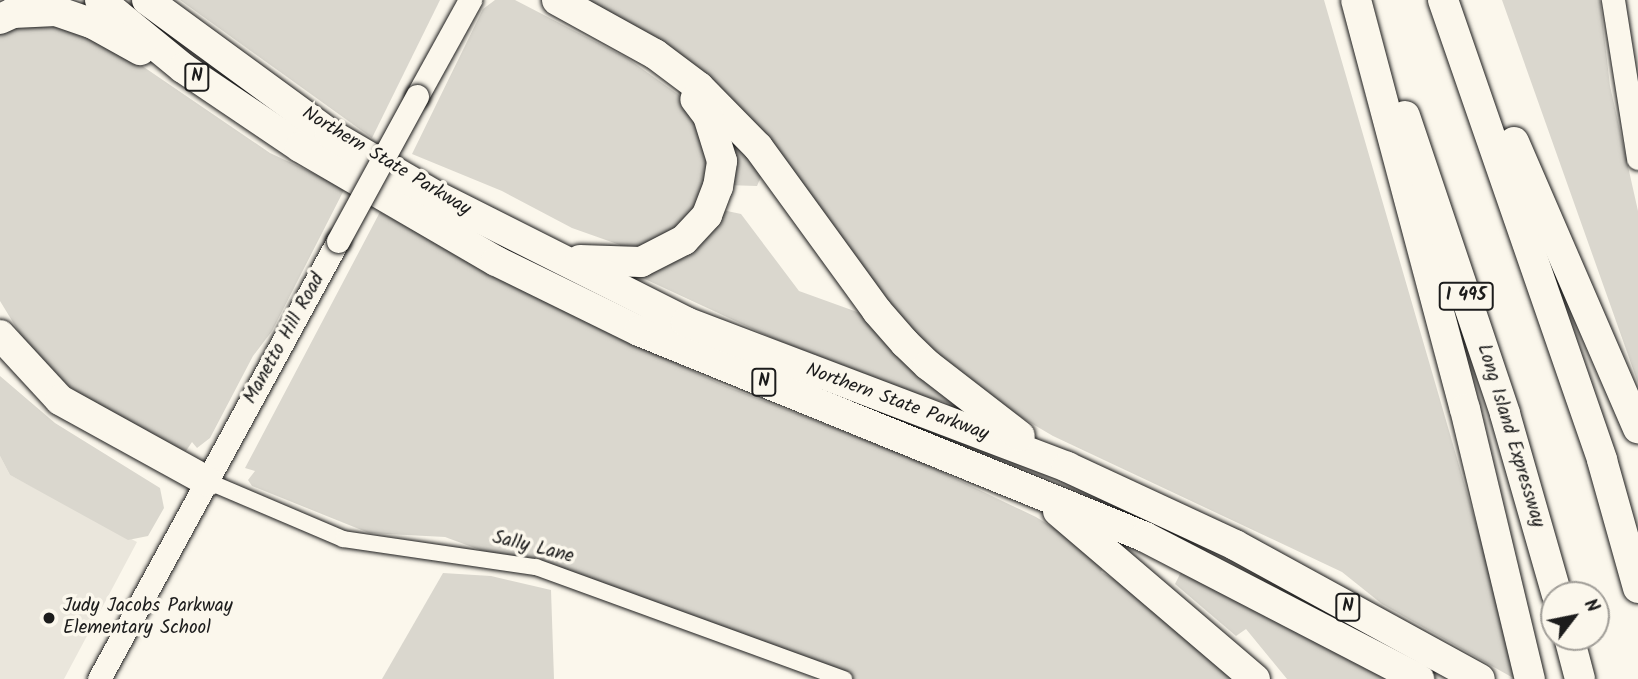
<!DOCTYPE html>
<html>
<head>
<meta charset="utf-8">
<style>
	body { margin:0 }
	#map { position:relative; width:1638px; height:679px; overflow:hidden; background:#fbf7ec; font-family:Kalam,sans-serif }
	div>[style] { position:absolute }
	.built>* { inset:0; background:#eae6dc }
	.green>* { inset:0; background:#dad7ce }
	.roads { filter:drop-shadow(0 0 2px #1c1c1c) drop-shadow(0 0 2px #1c1c1c) }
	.street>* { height:16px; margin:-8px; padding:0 8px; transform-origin:8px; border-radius:8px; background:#fbf7ec }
	.secondary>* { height:23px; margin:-11.5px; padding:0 11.5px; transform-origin:11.5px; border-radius:11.5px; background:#fbf7ec }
	.highway>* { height:30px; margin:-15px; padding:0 15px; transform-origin:15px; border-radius:15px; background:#fbf7ec }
	.bridges { filter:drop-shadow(0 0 2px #1c1c1c) drop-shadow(0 0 2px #1c1c1c) }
	.secondary-bridge>* { height:23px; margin:-11.5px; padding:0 11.5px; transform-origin:11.5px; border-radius:11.5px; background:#fbf7ec }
	.dots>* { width:19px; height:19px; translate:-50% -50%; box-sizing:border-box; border:4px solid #fbf7ec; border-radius:50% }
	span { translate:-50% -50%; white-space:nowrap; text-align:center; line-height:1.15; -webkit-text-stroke:7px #fbf7ec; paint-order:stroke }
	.shield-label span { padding:2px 5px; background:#fbf7ec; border:2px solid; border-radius:5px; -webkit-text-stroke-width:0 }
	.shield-label { font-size:18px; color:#1c1c1c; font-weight:700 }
	.street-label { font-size:19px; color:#1c1c1c }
	.poi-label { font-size:19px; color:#1c1c1c }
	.left { translate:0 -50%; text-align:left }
	.north { position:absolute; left:1540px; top:581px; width:70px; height:70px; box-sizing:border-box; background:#fbf7ec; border:2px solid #a29f99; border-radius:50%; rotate:58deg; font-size:19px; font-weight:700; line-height:28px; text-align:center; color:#1c1c1c }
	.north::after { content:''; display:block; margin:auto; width:24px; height:32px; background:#1c1c1c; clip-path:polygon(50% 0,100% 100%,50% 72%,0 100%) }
</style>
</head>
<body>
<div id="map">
	<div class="built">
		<div style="clip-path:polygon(0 456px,10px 475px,137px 542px,64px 679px,0 679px)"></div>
	</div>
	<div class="green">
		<div style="clip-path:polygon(180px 0,440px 0,372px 138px)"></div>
		<div style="clip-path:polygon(495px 0,515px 0,627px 58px,679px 95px,708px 133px,715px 177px,674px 238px,622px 252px,620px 245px,572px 228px,502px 191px,412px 154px,483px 9px)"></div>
		<div style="clip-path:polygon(571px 0,1324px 0,1497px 596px,1515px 679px,1382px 604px,1342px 572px,1053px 436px,987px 397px,923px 346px,883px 301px,790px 169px)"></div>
		<div style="clip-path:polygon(1502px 0,1600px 0,1610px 86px,1638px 211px,1638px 383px)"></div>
		<div style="clip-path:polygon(22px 21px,88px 29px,270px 153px,345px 188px,272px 331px,253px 356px,210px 438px,197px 448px,192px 442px,186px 451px,173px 447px,119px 421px,66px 384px,22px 337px,0 301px,0 32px)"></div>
		<div style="clip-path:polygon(725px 129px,765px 167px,757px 186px,725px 185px)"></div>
		<div style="clip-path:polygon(718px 209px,741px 214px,799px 291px,871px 317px,971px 409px,922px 396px,772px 338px,634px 274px)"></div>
		<div style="clip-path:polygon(380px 212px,552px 305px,723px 385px,917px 460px,1036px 517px,1106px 560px,1101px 572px,1167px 607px,1243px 679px,830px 679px,445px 537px,369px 533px,252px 486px,248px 480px,255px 471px,245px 468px)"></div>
		<div style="clip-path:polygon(0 376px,55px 423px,160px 488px,164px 508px,148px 536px,128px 540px,10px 475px,0 456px)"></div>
		<div style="clip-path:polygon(1182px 570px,1392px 679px,1287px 679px,1246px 629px,1236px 636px,1175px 584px)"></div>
		<div style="clip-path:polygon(443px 573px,491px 576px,551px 590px,554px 679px,382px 679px)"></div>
	</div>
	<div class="roads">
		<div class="street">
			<div style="left:207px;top:481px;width:148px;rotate:23.1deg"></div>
			<div style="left:343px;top:539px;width:195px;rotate:8.3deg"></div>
			<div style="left:536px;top:567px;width:328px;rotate:20deg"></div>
		</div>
		<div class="secondary">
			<div style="left:1613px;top:0;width:160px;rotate:81deg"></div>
			<div style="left:417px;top:96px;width:110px;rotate:-61.1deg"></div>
			<div style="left:99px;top:679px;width:499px;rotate:-61.4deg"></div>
		</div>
		<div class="highway">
			<div style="left:100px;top:0;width:107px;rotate:39.3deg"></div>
			<div style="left:183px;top:68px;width:141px;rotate:34deg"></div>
			<div style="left:300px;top:147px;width:227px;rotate:30.2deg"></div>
			<div style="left:496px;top:261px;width:159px;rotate:26.1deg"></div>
			<div style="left:639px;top:331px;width:546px;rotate:22.15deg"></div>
			<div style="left:1145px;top:537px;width:309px;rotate:27.4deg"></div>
			<div style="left:147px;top:0;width:227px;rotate:36.2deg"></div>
			<div style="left:330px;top:134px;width:123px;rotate:30.3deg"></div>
			<div style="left:436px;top:196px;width:280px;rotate:26.7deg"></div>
			<div style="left:686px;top:322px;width:408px;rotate:20.8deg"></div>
			<div style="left:1067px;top:467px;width:185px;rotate:24.9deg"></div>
			<div style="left:1235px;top:545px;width:279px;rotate:28.7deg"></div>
			<div style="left:557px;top:0;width:112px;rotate:28.9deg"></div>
			<div style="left:655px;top:54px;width:55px;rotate:36.9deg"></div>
			<div style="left:699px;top:87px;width:84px;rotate:45.5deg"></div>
			<div style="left:758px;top:147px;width:203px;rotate:54deg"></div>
			<div style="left:877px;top:311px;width:43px;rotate:48.8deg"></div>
			<div style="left:905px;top:343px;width:32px;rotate:44deg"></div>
			<div style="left:928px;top:365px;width:116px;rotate:37.7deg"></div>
			<div style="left:1356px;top:0;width:423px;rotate:75.1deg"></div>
			<div style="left:1465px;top:409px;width:278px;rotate:76.5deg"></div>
			<div style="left:1443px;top:0;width:487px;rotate:70.9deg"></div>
			<div style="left:1602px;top:460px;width:133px;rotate:74.3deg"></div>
			<div style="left:0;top:19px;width:14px;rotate:-25deg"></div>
			<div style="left:13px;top:13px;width:43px;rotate:-2.7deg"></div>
			<div style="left:56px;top:11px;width:39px;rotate:19deg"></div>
			<div style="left:93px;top:24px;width:54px;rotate:29deg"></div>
			<div style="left:1405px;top:116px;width:314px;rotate:71.4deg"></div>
			<div style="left:1505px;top:414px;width:188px;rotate:74deg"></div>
			<div style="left:1514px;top:142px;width:312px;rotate:66.6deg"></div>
			<div style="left:580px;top:260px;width:61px;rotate:1.9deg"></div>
			<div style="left:641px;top:262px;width:48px;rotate:-27.1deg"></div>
			<div style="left:684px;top:240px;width:34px;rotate:-47deg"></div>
			<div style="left:707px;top:215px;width:30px;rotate:-69deg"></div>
			<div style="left:718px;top:187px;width:26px;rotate:-81deg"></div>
			<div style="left:722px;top:161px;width:47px;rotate:-107.3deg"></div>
			<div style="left:708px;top:116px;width:21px;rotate:-127deg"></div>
			<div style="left:0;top:335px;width:88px;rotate:47.3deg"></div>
			<div style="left:60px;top:400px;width:168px;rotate:28.9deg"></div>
			<div style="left:1058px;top:511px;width:259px;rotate:40.5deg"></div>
			<div style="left:1569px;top:637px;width:43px;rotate:75.3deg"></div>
		</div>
	</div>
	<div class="bridges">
		<div class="secondary-bridge">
			<div style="left:338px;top:241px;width:165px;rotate:-61.4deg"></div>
		</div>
	</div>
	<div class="dots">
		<div style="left:49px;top:618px;background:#1c1c1c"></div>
	</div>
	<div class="shield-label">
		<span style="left:197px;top:77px">N</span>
		<span style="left:1466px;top:296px">I 495</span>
		<span style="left:764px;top:382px">N</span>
		<span style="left:1348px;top:607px">N</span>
	</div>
	<div class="street-label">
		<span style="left:386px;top:162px;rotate:31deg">Northern State Parkway</span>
		<span style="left:285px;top:339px;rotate:-61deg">Manetto Hill Road</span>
		<span style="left:897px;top:403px;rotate:20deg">Northern State Parkway</span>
		<span style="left:1510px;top:436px;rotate:73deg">Long Island Expressway</span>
		<span style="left:533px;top:548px;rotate:14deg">Sally Lane</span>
	</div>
	<div class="poi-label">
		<span class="left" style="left:63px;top:618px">Judy Jacobs Parkway<br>Elementary School</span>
	</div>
	<div class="north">N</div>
</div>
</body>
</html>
